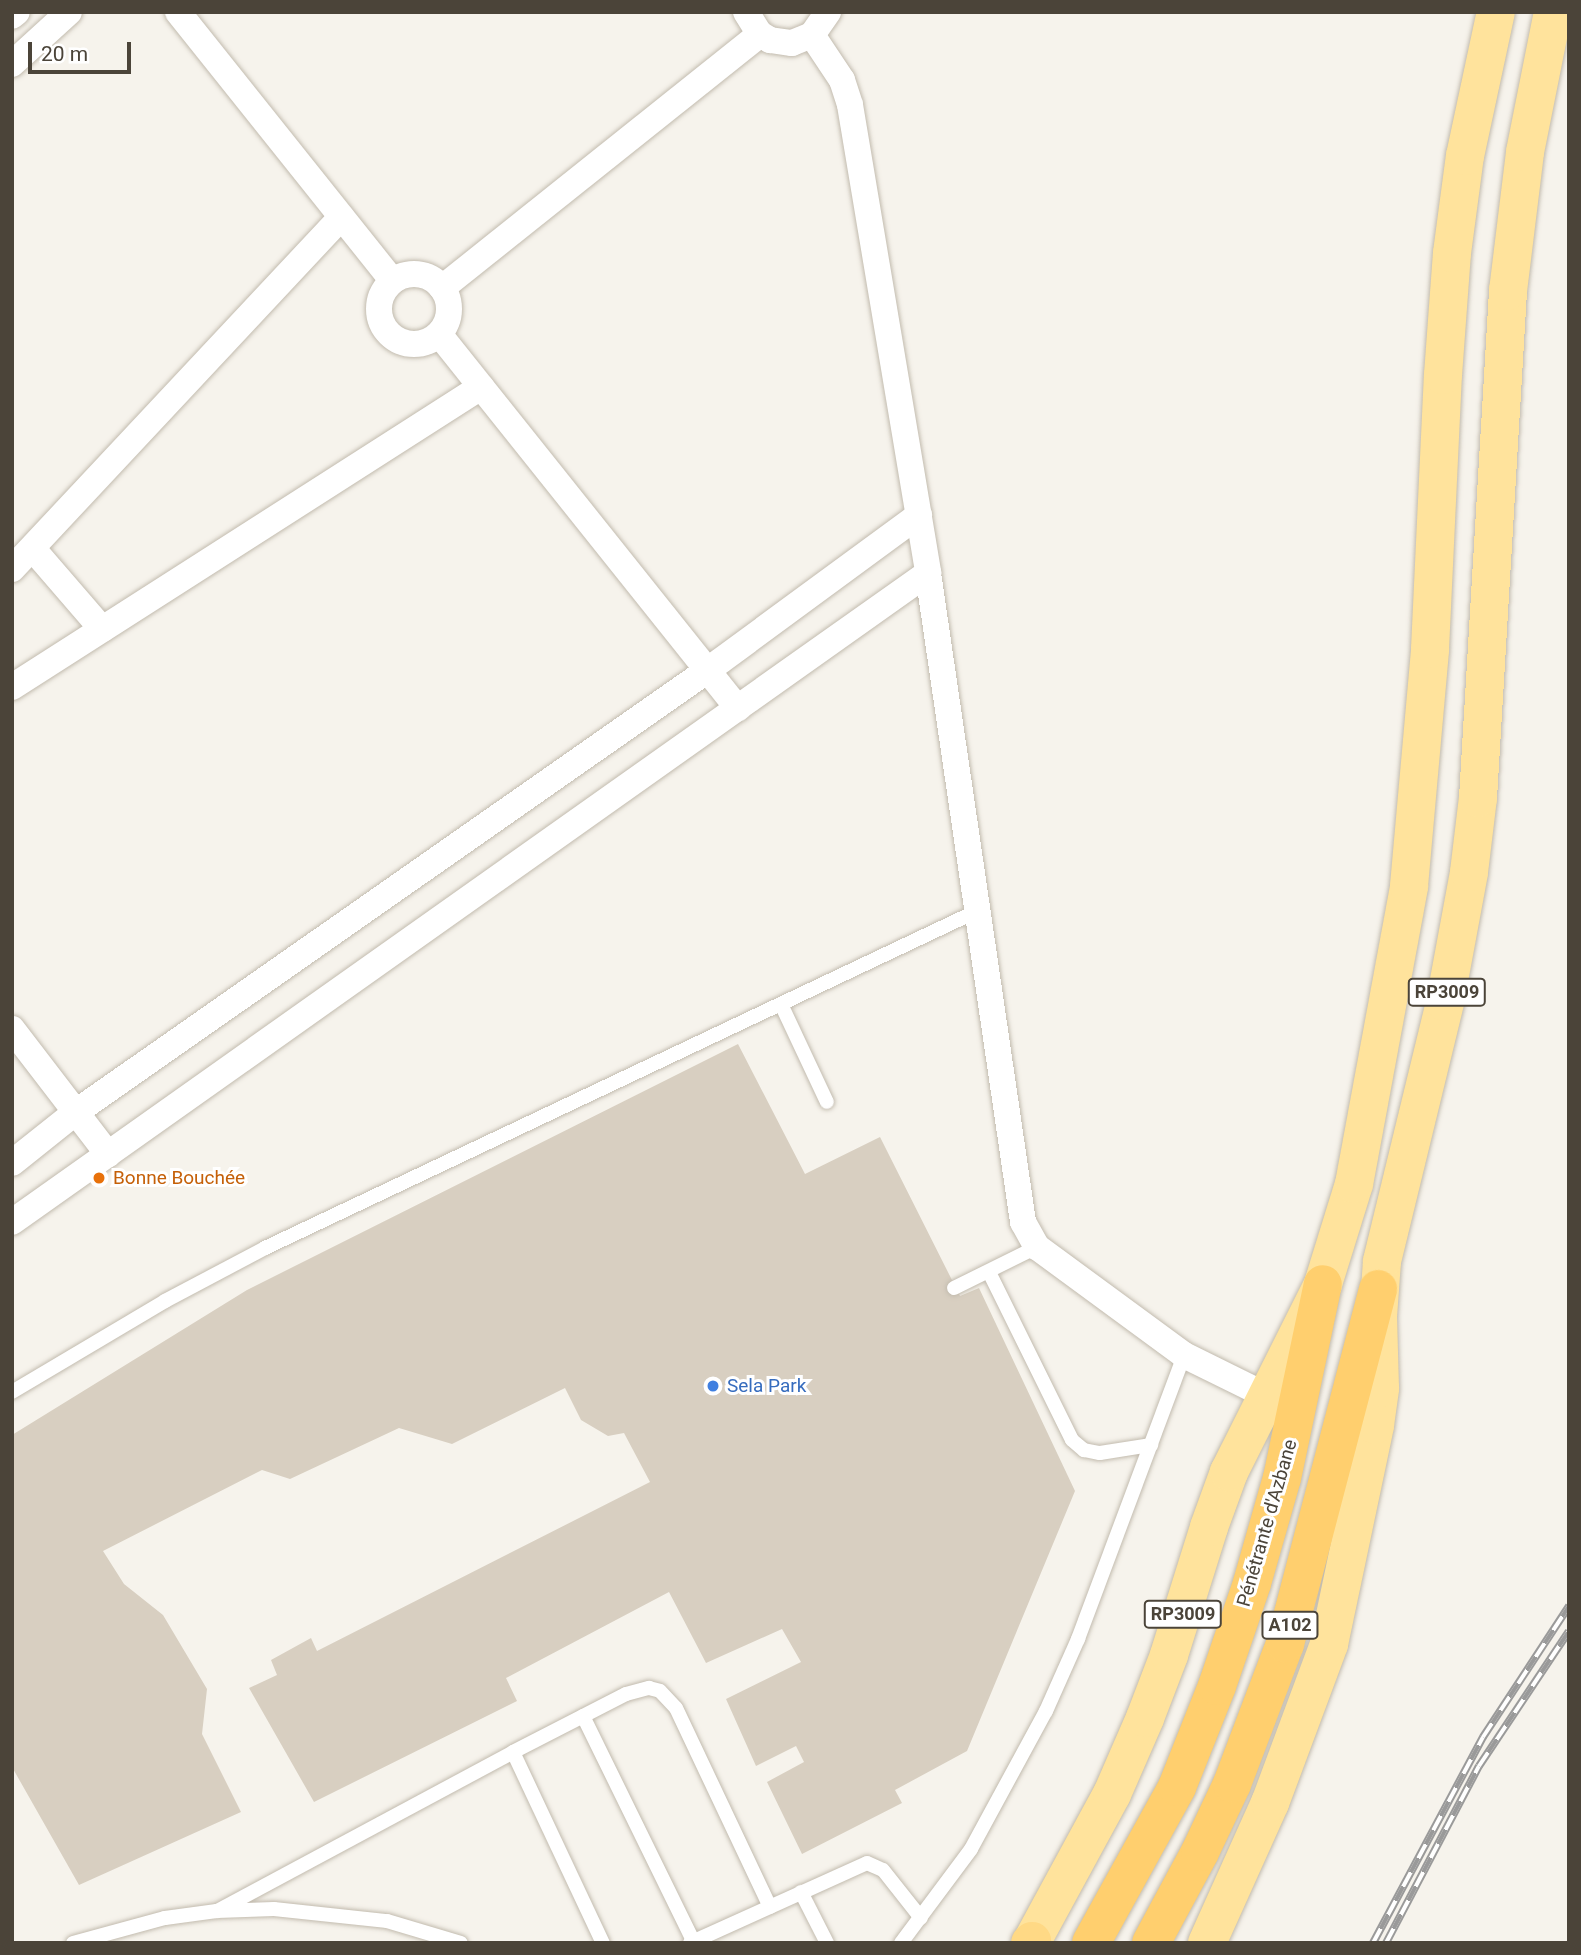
<!DOCTYPE html>
<meta charset="utf-8">
<style>
body{margin:0}
#map{position:relative;width:1581px;height:1955px;overflow:hidden;background:#f6f3ec;font-family:Roboto,sans-serif}
div>[style]{position:absolute}
[style*='--x']{left:calc(var(--x)*1px);top:calc(var(--y)*1px);width:calc(var(--w)*1px);rotate:calc(var(--a)*1deg)}
.building>*{inset:0;background:#d8cfc1}
.roads{filter:drop-shadow(0 0 2px #c2bbae) drop-shadow(0 0 2px #c2bbae)}
.service>*{height:14px;margin:-7px;padding:0 7px;transform-origin:7px;border-radius:7px;background:#fff}
.minor>*{height:26px;margin:-13px;padding:0 13px;transform-origin:13px;border-radius:13px;background:#fff}
.minor>.ring{margin:-13px;padding:0;box-sizing:content-box;background:none;border:26px solid #fff;border-radius:50%}
.primary>*{height:38px;margin:-19px;padding:0 19px;transform-origin:19px;border-radius:19px;background:#ffe39c}
.trunk>*{height:38px;margin:-19px;padding:0 19px;transform-origin:19px;border-radius:19px;background:#ffd985}
.motorway>*{height:38px;margin:-19px;padding:0 19px;transform-origin:19px;border-radius:19px;background:#ffcf6e}
.rail>*{height:8px;margin-top:-4px;transform-origin:0;background:repeating-linear-gradient(90deg,#fff 0 16px,#9a9a9a 0 32px);box-sizing:border-box;border-block:2px solid #9a9a9a}
.dots>*{width:19px;height:19px;translate:-50% -50%;box-sizing:border-box;border:4px solid #fff;border-radius:50%}
span{translate:-50% -50%;white-space:nowrap;text-align:center;line-height:1.15;-webkit-text-stroke:6px #fff;paint-order:stroke}
.shield-label span{padding:2px 5px;background:#fff;border:2px solid;border-radius:5px;-webkit-text-stroke-width:0}
.shield-label{font-size:18px;color:#4b4439;font-weight:700}
.food-label{font-size:19px;color:#c56008}
.left{translate:0 -50%;text-align:left}
.shop-label{font-size:19px;color:#366cbe}
.street-label{font-size:19px;color:#4b4439}
.frame{position:absolute;inset:0;border:14px solid #4b4439;pointer-events:none}
.scale{position:absolute;left:28px;top:42px;width:103px;height:32px;box-sizing:border-box;border:4px solid #4b4439;border-top:0;padding-left:9px;font-size:21px;line-height:24px;white-space:nowrap;color:#4b4439;-webkit-text-stroke:5px #fff;paint-order:stroke}
</style>
<div id="map">
<div class="building">
<i style="clip-path:polygon(738px 1044px,805px 1174px,880px 1137px,960px 1296px,979px 1288px,1075px 1491px,967px 1751px,895px 1790px,902px 1803px,802px 1854px,767px 1782px,804px 1762px,796px 1746px,756px 1766px,726px 1699px,801px 1662px,782px 1629px,706px 1663px,669px 1592px,506px 1678px,517px 1701px,314px 1802px,249px 1688px,277px 1675px,271px 1660px,311px 1638px,317px 1651px,650px 1482px,624px 1433px,608px 1436px,581px 1420px,565px 1388px,452px 1444px,399px 1428px,290px 1479px,262px 1470px,103px 1551px,124px 1584px,163px 1615px,207px 1689px,202px 1734px,241px 1812px,79px 1885px,12px 1767px,12px 1435px,247px 1290px)"></i>
</div>
<div class="roads">
<div class="service">
<i style="--x:781;--y:1004;--w:108;--a:64.9"></i>
<i style="--x:989;--y:1272;--w:187;--a:63.7"></i>
<i style="--x:1072;--y:1440;--w:16;--a:40"></i>
<i style="--x:1084;--y:1450;--w:16;--a:11"></i>
<i style="--x:1100;--y:1453;--w:52;--a:-8.9"></i>
<i style="--x:954;--y:1288;--w:93;--a:-26.3"></i>
<i style="--x:12;--y:1392;--w:178;--a:-30.7"></i>
<i style="--x:165;--y:1301;--w:113;--a:-27.9"></i>
<i style="--x:265;--y:1248;--w:790;--a:-25.33"></i>
<i style="--x:583;--y:1716;--w:253;--a:63.9"></i>
<i style="--x:513;--y:1752;--w:211;--a:64.8"></i>
<i style="--x:801;--y:1892;--w:57;--a:63"></i>
<i style="--x:217;--y:1911;--w:336;--a:-28.2"></i>
<i style="--x:513;--y:1752;--w:127;--a:-27.2"></i>
<i style="--x:626;--y:1694;--w:24;--a:-15"></i>
<i style="--x:649;--y:1688;--w:11;--a:15"></i>
<i style="--x:660;--y:1691;--w:23;--a:47"></i>
<i style="--x:676;--y:1708;--w:220;--a:64.7"></i>
<i style="--x:73;--y:1943;--w:95;--a:-15.2"></i>
<i style="--x:165;--y:1918;--w:52;--a:-7.7"></i>
<i style="--x:217;--y:1911;--w:57;--a:-2"></i>
<i style="--x:274;--y:1909;--w:114;--a:6.1"></i>
<i style="--x:387;--y:1921;--w:77;--a:16.6"></i>
<i style="--x:690;--y:1943;--w:194;--a:-24.3"></i>
<i style="--x:867;--y:1863;--w:17;--a:24"></i>
<i style="--x:883;--y:1870;--w:61;--a:51.6"></i>
<i style="--x:901;--y:1943;--w:117;--a:-53.3"></i>
<i style="--x:971;--y:1849;--w:157;--a:-61.5"></i>
<i style="--x:1046;--y:1711;--w:79;--a:-66"></i>
<i style="--x:1078;--y:1639;--w:303;--a:-69.5"></i>
</div>
<div class="minor">
<i style="--x:178;--y:12;--w:344;--a:51.4"></i>
<i style="--x:746;--y:12;--w:26;--a:58"></i>
<i style="--x:760;--y:34;--w:12;--a:31"></i>
<i style="--x:770;--y:40;--w:22;--a:8"></i>
<i style="--x:792;--y:43;--w:22;--a:-22"></i>
<i style="--x:812;--y:35;--w:28;--a:-55"></i>
<i style="--x:12;--y:16;--w:6;--a:-39"></i>
<i style="--x:812;--y:35;--w:54;--a:56.3"></i>
<i style="--x:842;--y:80;--w:26;--a:72"></i>
<i style="--x:850;--y:105;--w:474;--a:80.5"></i>
<i style="--x:928;--y:573;--w:656;--a:81.67"></i>
<i style="--x:1023;--y:1222;--w:29;--a:61"></i>
<i style="--x:1037;--y:1247;--w:182;--a:36.3"></i>
<i style="--x:1184;--y:1355;--w:93;--a:26.3"></i>
<i style="--x:12;--y:64;--w:77;--a:-42.4"></i>
<i class="ring" style="left:379px;top:274px;width:44px;height:44px"></i>
<i style="--x:442;--y:288;--w:407;--a:-38.6"></i>
<i style="--x:439;--y:334;--w:479;--a:51.4"></i>
<i style="--x:33;--y:549;--w:106;--a:49.2"></i>
<i style="--x:12;--y:569;--w:482;--a:-46.9"></i>
<i style="--x:12;--y:687;--w:557;--a:-32.61"></i>
<i style="--x:12;--y:1029;--w:158;--a:52.5"></i>
<i style="--x:12;--y:1163;--w:82;--a:-38.6"></i>
<i style="--x:76;--y:1112;--w:771;--a:-34.97"></i>
<i style="--x:708;--y:670;--w:262;--a:-36.3"></i>
<i style="--x:12;--y:1222;--w:1123;--a:-35.32"></i>
</div>
<div class="primary">
<i style="--x:1031;--y:1943;--w:170;--a:-61.5"></i>
<i style="--x:1112;--y:1794;--w:83;--a:-66.5"></i>
<i style="--x:1145;--y:1718;--w:67;--a:-69.1"></i>
<i style="--x:1169;--y:1655;--w:134;--a:-72.6"></i>
<i style="--x:1209;--y:1527;--w:59;--a:-70"></i>
<i style="--x:1229;--y:1472;--w:210;--a:-63.4"></i>
<i style="--x:1323;--y:1284;--w:105;--a:-72.8"></i>
<i style="--x:1354;--y:1184;--w:303;--a:-79.5"></i>
<i style="--x:1409;--y:886;--w:238;--a:-84.9"></i>
<i style="--x:1430;--y:649;--w:274;--a:-87.3"></i>
<i style="--x:1443;--y:375;--w:122;--a:-85.8"></i>
<i style="--x:1452;--y:253;--w:98;--a:-82.4"></i>
<i style="--x:1465;--y:156;--w:147;--a:-77.9"></i>
<i style="--x:1207;--y:1943;--w:154;--a:-65.8"></i>
<i style="--x:1270;--y:1803;--w:170;--a:-69.6"></i>
<i style="--x:1329;--y:1644;--w:224;--a:-78.1"></i>
<i style="--x:1375;--y:1425;--w:37;--a:-82"></i>
<i style="--x:1380;--y:1388;--w:71;--a:-91.6"></i>
<i style="--x:1378;--y:1317;--w:56;--a:-85.9"></i>
<i style="--x:1382;--y:1261;--w:267;--a:-76.3"></i>
<i style="--x:1445;--y:1002;--w:132;--a:-79.5"></i>
<i style="--x:1469;--y:872;--w:75;--a:-83.1"></i>
<i style="--x:1478;--y:798;--w:508;--a:-86.61"></i>
<i style="--x:1508;--y:291;--w:140;--a:-83"></i>
<i style="--x:1525;--y:152;--w:143;--a:-78.7"></i>
</div>
<div class="trunk">
<i style="--x:1030;--y:1943;--w:3;--a:-45"></i>
</div>
<div class="motorway">
<i style="--x:1091;--y:1943;--w:178;--a:-61.1"></i>
<i style="--x:1177;--y:1787;--w:109;--a:-68.4"></i>
<i style="--x:1217;--y:1686;--w:109;--a:-71.2"></i>
<i style="--x:1252;--y:1583;--w:109;--a:-74.1"></i>
<i style="--x:1282;--y:1478;--w:198;--a:-78.1"></i>
<i style="--x:1151;--y:1943;--w:103;--a:-61.7"></i>
<i style="--x:1200;--y:1852;--w:75;--a:-64.8"></i>
<i style="--x:1232;--y:1784;--w:150;--a:-69.3"></i>
<i style="--x:1285;--y:1644;--w:367;--a:-75.3"></i>
</div>
</div>
<div class="rail">
<i style="--x:1373;--y:1943;--w:234;--a:-61.9"></i>
<i style="--x:1483;--y:1737;--w:157;--a:-56.7"></i>
<i style="--x:1386;--y:1943;--w:200;--a:-62.3"></i>
<i style="--x:1479;--y:1766;--w:162;--a:-56.3"></i>
</div>
<div class="dots">
<i style="left:99px;top:1178px;background:#e8710a"></i>
<i style="left:713px;top:1386px;background:#3f7fe0"></i>
</div>
<div class="shield-label">
<span style="left:1447px;top:992px">RP3009</span>
<span style="left:1183px;top:1614px">RP3009</span>
<span style="left:1290px;top:1625px">A102</span>
</div>
<div class="food-label">
<span class="left" style="left:113px;top:1178px">Bonne Bouchée</span>
</div>
<div class="shop-label">
<span class="left" style="left:727px;top:1386px">Sela Park</span>
</div>
<div class="street-label">
<span style="left:1267px;top:1523px;rotate:-74deg">Pénétrante d'Azbane</span>
</div>
<div class="frame"></div>
<div class="scale">20 m</div>
</div>
